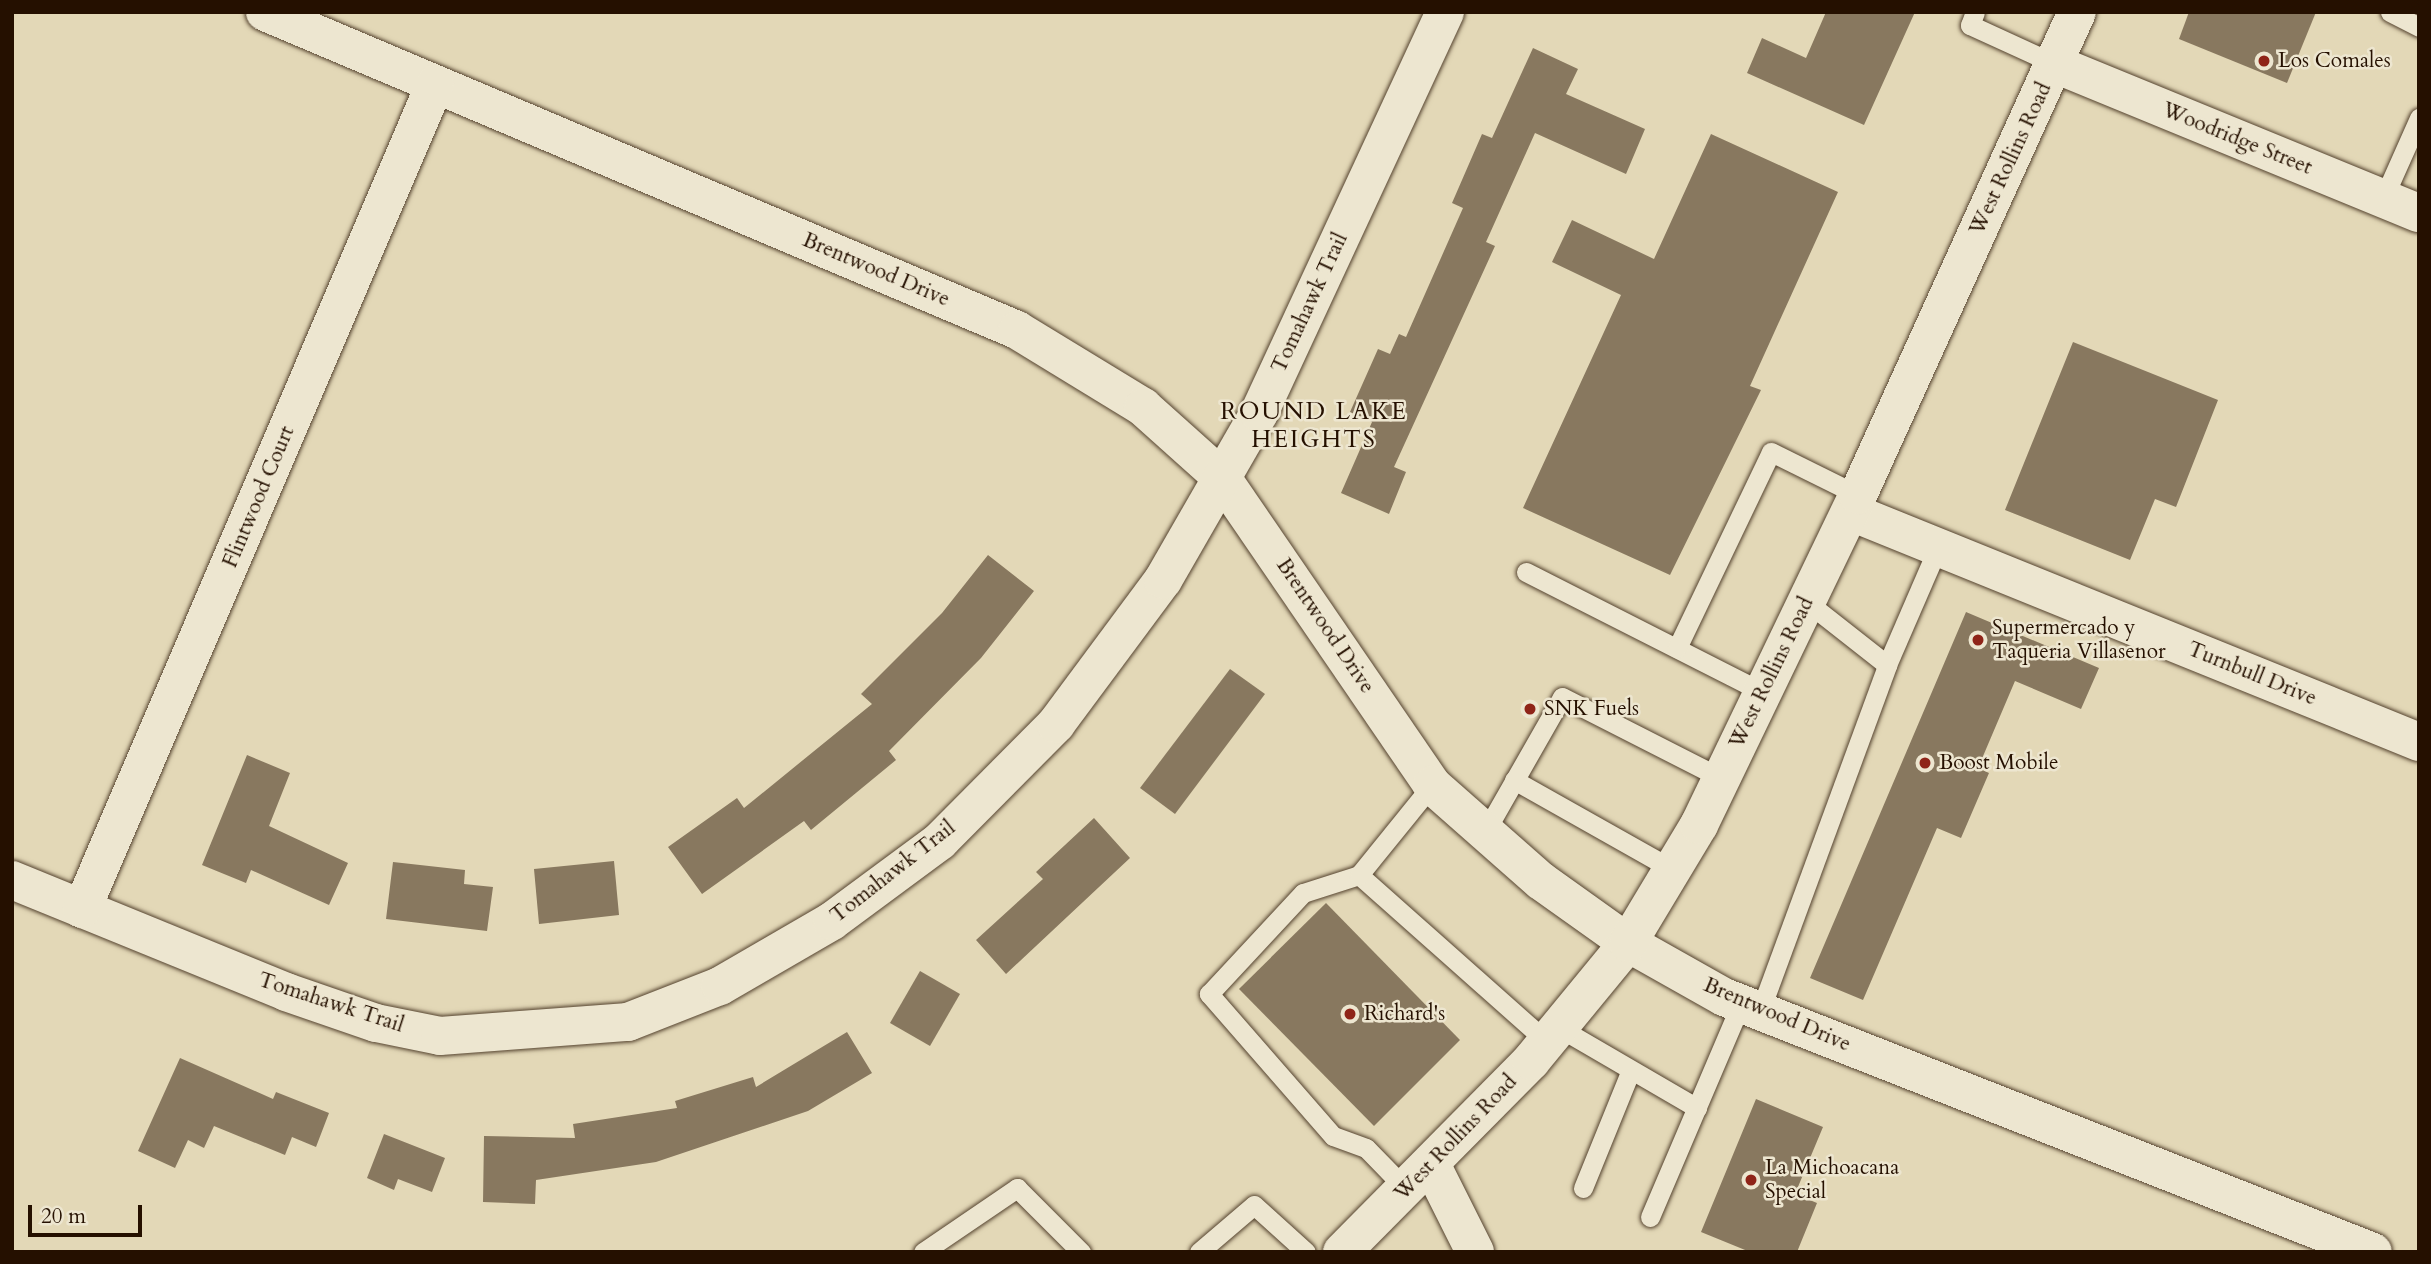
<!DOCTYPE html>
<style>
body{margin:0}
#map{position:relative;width:2431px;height:1264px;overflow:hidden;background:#e3d8b7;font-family:Cardo,serif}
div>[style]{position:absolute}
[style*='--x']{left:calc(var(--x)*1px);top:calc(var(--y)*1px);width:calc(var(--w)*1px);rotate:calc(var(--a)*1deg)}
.building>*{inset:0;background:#88785f}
.roads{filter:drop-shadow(0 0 2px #54422e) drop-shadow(0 0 2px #54422e)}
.lane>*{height:19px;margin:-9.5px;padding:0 9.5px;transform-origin:9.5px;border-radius:9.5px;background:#ede6d0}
.street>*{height:38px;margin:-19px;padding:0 19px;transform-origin:19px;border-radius:19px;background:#ede6d0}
.secondary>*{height:38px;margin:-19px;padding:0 19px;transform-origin:19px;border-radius:19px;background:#ede6d0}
.dots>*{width:19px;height:19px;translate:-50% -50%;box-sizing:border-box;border:4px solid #ede6d0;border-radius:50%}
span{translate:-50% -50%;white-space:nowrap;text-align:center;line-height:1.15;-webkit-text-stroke:5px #ede6d0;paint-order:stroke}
.poi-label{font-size:21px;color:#251000}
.left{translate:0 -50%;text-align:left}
.street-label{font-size:21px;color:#251000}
.quarter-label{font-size:24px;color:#251000;letter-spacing:2px}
.frame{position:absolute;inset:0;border:14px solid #251000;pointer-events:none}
.scale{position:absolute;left:28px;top:1205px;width:114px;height:32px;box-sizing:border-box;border:4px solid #251000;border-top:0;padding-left:9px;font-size:21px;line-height:24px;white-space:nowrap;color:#251000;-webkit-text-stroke:5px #ede6d0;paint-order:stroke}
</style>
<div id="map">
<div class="building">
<i style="clip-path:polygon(1826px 12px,1915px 12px,1864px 125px,1747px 73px,1762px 38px,1806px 58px)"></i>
<i style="clip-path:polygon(2189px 12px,2316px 12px,2287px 83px,2179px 39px)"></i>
<i style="clip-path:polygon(1533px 48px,1578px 69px,1566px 94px,1645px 129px,1626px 174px,1535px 133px,1486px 242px,1495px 246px,1394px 467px,1406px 472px,1389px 514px,1341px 493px,1372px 422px,1350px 412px,1378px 349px,1390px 354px,1399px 334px,1406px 337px,1463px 208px,1452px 203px,1482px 134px,1492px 138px)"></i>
<i style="clip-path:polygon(1711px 134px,1838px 192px,1750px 386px,1761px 390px,1670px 575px,1523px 508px,1621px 295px,1552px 262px,1572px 220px,1654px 259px)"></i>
<i style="clip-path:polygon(2073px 342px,2218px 400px,2176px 507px,2155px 499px,2130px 560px,2005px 510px)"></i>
<i style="clip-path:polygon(988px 555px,1034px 591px,981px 658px,889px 751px,896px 760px,811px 830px,804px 821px,702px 894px,668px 847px,737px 798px,744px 808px,872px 704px,861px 694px,942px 613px)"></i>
<i style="clip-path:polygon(1966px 612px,2099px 668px,2081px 709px,2015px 681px,1978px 768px,1989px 773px,1961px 838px,1937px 828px,1863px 1000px,1810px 978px)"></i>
<i style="clip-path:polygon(1230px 669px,1265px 694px,1175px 814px,1140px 788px)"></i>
<i style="clip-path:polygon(247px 755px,290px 773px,269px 826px,348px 863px,329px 905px,251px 870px,246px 883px,202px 865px)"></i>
<i style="clip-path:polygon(1094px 818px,1130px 858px,1006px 974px,976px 940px,1043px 879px,1036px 872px)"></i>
<i style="clip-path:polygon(614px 861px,619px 915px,539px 924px,534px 869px)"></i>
<i style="clip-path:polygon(393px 862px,465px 870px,464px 884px,493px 887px,487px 931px,386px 919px)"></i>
<i style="clip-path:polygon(1326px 903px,1460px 1040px,1374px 1126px,1239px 989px)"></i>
<i style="clip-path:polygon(920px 971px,960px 994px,930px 1046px,890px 1023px)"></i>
<i style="clip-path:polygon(847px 1032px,872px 1073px,808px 1111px,656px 1162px,536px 1180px,535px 1204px,483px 1202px,484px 1136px,575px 1138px,573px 1124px,677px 1108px,675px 1101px,753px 1077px,756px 1087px)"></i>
<i style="clip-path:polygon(180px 1058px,273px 1099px,276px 1092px,329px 1113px,316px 1147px,292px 1137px,285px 1155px,214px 1126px,204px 1148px,188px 1140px,175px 1168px,138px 1151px)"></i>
<i style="clip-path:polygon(1756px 1099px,1823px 1127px,1795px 1194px,1817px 1203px,1797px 1252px,1750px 1252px,1701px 1232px)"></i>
<i style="clip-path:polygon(384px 1134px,445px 1158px,432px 1192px,398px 1179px,394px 1190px,367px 1178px)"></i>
</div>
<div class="roads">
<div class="lane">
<i style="--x:1975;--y:12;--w:14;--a:111"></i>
<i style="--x:1970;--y:25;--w:94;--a:24.6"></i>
<i style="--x:2390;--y:12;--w:33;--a:27"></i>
<i style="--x:2383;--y:199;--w:89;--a:-66"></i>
<i style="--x:1526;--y:572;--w:266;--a:26.9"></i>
<i style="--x:1807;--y:602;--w:102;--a:38.2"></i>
<i style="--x:1677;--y:648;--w:217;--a:-64.4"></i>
<i style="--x:1771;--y:452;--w:97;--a:26.3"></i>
<i style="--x:1514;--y:780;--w:181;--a:29.4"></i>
<i style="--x:1485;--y:832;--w:155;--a:-60.3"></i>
<i style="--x:1562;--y:697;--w:178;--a:27"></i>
<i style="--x:1359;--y:875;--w:251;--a:41.6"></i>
<i style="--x:1760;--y:1011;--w:369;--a:-69.8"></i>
<i style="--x:1887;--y:665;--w:129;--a:-66.6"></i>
<i style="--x:1558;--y:1027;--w:161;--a:30.2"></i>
<i style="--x:1583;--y:1188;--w:127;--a:-67.9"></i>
<i style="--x:1406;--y:1189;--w:57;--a:-134.3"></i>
<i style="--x:1366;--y:1148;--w:35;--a:-160"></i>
<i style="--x:1333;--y:1136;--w:189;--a:-131.1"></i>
<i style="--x:1209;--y:994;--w:138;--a:-47.1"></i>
<i style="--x:1303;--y:893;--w:59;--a:-17.8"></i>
<i style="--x:1359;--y:875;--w:116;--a:-51"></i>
<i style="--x:1650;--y:1217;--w:232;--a:-66.9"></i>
<i style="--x:923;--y:1252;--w:114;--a:-34.2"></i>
<i style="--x:1017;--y:1188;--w:91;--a:45"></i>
<i style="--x:1199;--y:1252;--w:72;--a:-40.5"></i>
<i style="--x:1254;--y:1205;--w:70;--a:42.1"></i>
</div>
<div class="street">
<i style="--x:265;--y:12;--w:816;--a:22.92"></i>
<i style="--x:1017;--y:330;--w:148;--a:31.4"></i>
<i style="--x:1143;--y:407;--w:106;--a:41.9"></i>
<i style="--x:1222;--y:478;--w:372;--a:55.6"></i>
<i style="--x:1432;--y:785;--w:145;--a:41.4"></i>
<i style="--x:1541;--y:881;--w:107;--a:35.5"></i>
<i style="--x:1628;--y:943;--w:110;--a:29.4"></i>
<i style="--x:1724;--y:997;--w:697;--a:21.45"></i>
<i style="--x:2055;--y:64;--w:393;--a:22.3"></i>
<i style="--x:1851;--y:512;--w:613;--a:22.04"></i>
<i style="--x:12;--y:880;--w:296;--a:22.2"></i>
<i style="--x:286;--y:992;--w:95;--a:19"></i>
<i style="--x:376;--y:1023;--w:65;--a:11.5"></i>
<i style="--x:440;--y:1036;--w:189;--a:-4.3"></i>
<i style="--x:628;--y:1022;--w:99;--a:-21.4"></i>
<i style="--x:720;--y:986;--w:129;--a:-30.1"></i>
<i style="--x:832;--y:921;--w:134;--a:-36.5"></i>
<i style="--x:940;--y:841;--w:165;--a:-45.2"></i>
<i style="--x:1056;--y:724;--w:179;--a:-53.4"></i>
<i style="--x:1163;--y:580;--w:193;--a:-60.1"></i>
<i style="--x:1259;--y:413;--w:442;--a:-65.1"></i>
<i style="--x:82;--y:909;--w:897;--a:-66.83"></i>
<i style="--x:1432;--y:1166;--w:96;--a:63.4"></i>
</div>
<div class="secondary">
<i style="--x:1342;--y:1252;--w:269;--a:-45.3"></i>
<i style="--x:1531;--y:1061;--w:153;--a:-50.6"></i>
<i style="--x:1628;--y:943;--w:138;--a:-59"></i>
<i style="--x:1699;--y:825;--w:366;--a:-64.3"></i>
<i style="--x:1858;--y:495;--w:530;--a:-65.61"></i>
</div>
</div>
<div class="dots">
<i style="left:2264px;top:61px;background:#8f2418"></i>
<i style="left:1978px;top:640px;background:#8f2418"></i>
<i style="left:1530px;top:709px;background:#8f2418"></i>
<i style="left:1925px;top:763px;background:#8f2418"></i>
<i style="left:1350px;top:1014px;background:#8f2418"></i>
<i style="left:1751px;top:1180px;background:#8f2418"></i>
</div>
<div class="poi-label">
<span class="left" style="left:2278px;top:61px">Los Comales</span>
<span class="left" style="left:1992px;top:640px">Supermercado y<br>Taqueria Villasenor</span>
<span class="left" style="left:1544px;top:709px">SNK Fuels</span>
<span class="left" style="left:1939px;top:763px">Boost Mobile</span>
<span class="left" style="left:1364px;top:1014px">Richard's</span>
<span class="left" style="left:1765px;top:1180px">La Michoacana<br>Special</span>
</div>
<div class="street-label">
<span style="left:2237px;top:139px;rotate:22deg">Woodridge Street</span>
<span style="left:2011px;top:159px;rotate:-65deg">West Rollins Road</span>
<span style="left:876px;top:270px;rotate:23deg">Brentwood Drive</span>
<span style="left:1310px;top:303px;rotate:-65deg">Tomahawk Trail</span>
<span style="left:259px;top:497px;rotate:-67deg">Flintwood Court</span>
<span style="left:1325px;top:626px;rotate:56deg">Brentwood Drive</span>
<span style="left:1772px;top:673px;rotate:-64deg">West Rollins Road</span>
<span style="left:2252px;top:674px;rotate:22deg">Turnbull Drive</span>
<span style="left:893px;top:872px;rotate:-38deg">Tomahawk Trail</span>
<span style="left:331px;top:1003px;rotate:18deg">Tomahawk Trail</span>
<span style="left:1777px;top:1015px;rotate:23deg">Brentwood Drive</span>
<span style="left:1456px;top:1138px;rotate:-46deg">West Rollins Road</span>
</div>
<div class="quarter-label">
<span style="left:1314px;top:426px">ROUND LAKE<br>HEIGHTS</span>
</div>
<div class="frame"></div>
<div class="scale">20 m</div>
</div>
